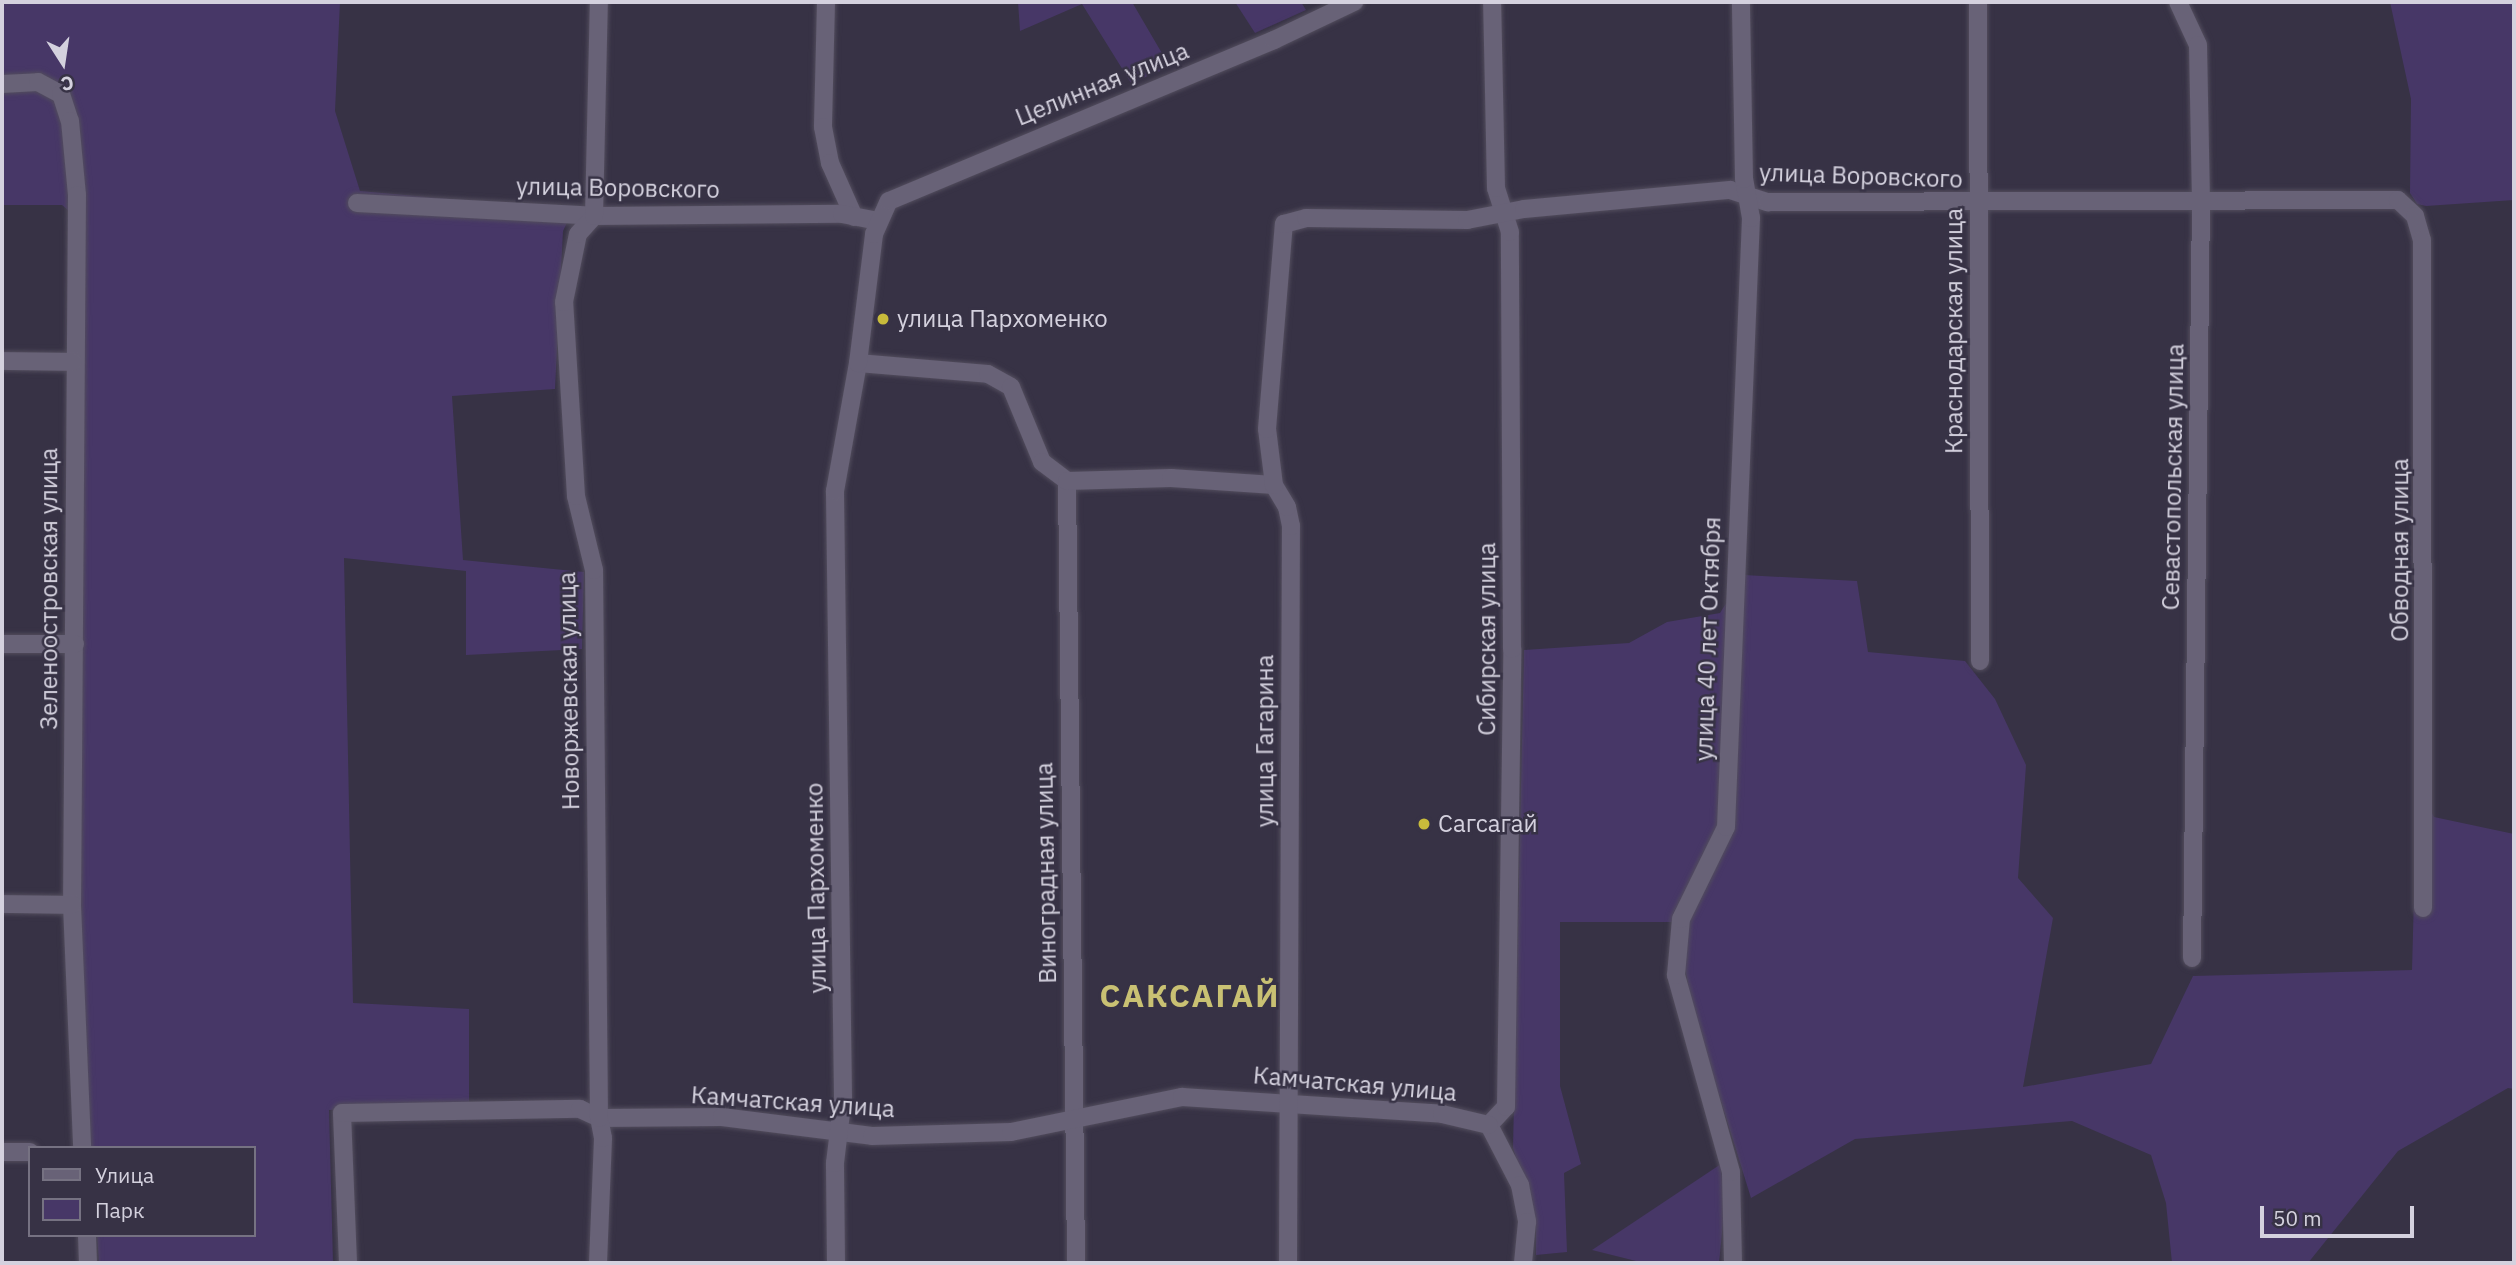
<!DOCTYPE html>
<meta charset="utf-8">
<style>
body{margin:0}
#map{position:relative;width:2516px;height:1265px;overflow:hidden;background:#373245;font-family:"IBM Plex Sans",sans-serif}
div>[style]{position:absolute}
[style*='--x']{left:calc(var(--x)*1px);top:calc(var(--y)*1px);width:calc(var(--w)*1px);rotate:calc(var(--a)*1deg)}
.green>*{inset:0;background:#473767}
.roads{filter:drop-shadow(0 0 2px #524d5d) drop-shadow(0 0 2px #524d5d)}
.street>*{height:18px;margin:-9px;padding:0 9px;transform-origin:9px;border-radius:9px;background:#686277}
.secondary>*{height:18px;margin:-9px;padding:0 9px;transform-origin:9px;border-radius:9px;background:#686277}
.dots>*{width:19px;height:19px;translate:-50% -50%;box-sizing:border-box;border:4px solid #373245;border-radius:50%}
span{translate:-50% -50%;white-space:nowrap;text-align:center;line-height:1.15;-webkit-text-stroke:5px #373245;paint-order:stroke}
.street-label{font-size:24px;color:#d4d1de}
.poi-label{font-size:24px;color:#d4d1de}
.left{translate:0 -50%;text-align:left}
.district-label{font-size:32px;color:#c9c173;font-weight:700;letter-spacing:2px}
.frame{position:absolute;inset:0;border:4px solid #d4d1de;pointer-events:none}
.legend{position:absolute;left:28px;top:1146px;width:228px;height:91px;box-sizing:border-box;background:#373245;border:2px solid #767282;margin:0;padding:9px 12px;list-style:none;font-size:21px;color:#d4d1de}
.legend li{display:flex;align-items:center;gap:14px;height:35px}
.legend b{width:35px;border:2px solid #767282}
.north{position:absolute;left:28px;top:28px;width:70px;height:70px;-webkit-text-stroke:5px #373245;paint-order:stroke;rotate:168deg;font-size:19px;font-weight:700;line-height:28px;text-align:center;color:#d4d1de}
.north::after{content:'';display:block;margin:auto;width:24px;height:32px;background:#d4d1de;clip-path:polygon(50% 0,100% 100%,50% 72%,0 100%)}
.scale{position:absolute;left:2260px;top:1206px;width:154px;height:32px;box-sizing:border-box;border:4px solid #d4d1de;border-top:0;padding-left:9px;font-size:21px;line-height:24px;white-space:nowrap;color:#d4d1de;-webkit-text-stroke:5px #373245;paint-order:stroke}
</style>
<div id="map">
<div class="green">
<i style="clip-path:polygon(2px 2px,340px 2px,335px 111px,360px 191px,573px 210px,563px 231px,555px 389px,452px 396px,463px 560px,584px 572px,582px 649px,466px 655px,466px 571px,344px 558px,353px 1003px,469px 1009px,469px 1105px,329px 1110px,333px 1263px,99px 1263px,97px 1235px,254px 1235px,254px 1148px,91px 1148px,79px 903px,85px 225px,62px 205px,2px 205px)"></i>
<i style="clip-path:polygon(1018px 2px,1132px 2px,1170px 67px,1131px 83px,1082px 4px,1020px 31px)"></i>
<i style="clip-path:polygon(1235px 2px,1301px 2px,1306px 10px,1255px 33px)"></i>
<i style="clip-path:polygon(2390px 2px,2514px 2px,2514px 200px,2426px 206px,2417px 204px,2410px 193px,2411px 99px)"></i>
<i style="clip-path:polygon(1744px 575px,1857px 581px,1868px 652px,1965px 661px,1995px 699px,2026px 765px,2018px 878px,2053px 918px,2023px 1087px,2151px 1064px,2193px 976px,2412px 970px,2417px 785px,2434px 817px,2514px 834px,2514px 1089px,2508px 1088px,2398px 1151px,2308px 1263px,2172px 1263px,2166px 1203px,2151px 1155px,2072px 1121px,1855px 1139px,1751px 1198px,1694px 1015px,1676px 922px,1560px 922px,1560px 1086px,1581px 1164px,1564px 1173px,1567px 1252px,1536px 1255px,1536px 1222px,1513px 1148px,1524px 650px,1629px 643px,1667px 622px,1720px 613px)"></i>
<i style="clip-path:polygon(1721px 1164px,1724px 1213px,1719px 1263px,1644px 1263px,1592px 1250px)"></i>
</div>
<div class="roads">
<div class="street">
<i style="--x:826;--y:2;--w:125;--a:91.4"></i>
<i style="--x:823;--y:127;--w:37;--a:79"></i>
<i style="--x:830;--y:163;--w:59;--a:66"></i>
<i style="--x:1978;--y:2;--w:659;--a:89.83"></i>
<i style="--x:2178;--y:2;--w:47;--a:65.1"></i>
<i style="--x:2198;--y:45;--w:156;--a:88.9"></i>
<i style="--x:2201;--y:201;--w:757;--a:90.68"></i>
<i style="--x:2;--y:84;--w:36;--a:-3"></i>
<i style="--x:38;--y:82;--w:26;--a:28"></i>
<i style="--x:61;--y:94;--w:28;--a:72"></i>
<i style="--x:70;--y:121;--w:74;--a:84.6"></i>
<i style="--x:77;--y:195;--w:710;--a:90.4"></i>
<i style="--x:72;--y:905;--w:243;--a:87.6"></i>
<i style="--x:357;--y:203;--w:237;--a:3.1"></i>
<i style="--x:594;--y:216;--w:248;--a:-0.5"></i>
<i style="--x:842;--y:214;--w:36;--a:11"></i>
<i style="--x:2;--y:361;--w:71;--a:0.8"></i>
<i style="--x:1067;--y:481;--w:782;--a:89.34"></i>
<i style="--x:2;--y:644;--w:73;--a:0"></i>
<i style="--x:2;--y:904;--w:70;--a:0.8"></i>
<i style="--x:1489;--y:1125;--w:25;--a:-47"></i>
<i style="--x:1506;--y:1107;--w:458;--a:-89.2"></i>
<i style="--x:1512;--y:649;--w:417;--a:-90.3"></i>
<i style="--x:1510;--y:232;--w:46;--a:-107.7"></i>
<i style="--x:1496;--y:188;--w:186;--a:-91.2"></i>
<i style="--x:1489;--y:1125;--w:68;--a:62.7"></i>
<i style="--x:1520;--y:1185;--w:38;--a:79"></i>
<i style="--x:1527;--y:1222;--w:41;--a:95.6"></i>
<i style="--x:2;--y:1152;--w:28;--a:0"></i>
<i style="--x:87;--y:1235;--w:28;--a:88"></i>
<i style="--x:348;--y:1263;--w:150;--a:-92.3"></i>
<i style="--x:342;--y:1113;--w:238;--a:-1"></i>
<i style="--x:580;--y:1109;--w:21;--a:25"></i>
<i style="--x:599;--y:1118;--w:123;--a:-0.5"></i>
<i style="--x:722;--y:1117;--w:151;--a:7.2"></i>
<i style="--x:872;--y:1136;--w:139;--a:-1.6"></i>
<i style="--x:1011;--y:1132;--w:175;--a:-11.6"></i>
<i style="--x:1182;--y:1097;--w:261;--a:3.7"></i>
<i style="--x:1442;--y:1114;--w:48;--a:13.2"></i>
<i style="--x:598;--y:1263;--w:125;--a:-87.7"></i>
<i style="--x:603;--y:1138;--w:20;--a:-101"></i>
<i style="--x:599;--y:1118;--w:548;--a:-90.52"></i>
<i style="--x:594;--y:570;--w:76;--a:-103.7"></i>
<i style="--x:576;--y:496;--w:194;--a:-93.5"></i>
<i style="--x:564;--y:302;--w:69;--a:-78.4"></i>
<i style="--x:578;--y:234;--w:24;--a:-48"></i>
<i style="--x:594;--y:216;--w:214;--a:-88.7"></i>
<i style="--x:836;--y:1263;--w:100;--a:-90.6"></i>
<i style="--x:835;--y:1163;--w:66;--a:-83.1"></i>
<i style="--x:843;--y:1097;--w:606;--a:-90.76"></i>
<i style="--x:835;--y:491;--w:130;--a:-79.8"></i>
<i style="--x:858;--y:363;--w:130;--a:4.8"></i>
<i style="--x:988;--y:374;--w:26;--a:29"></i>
<i style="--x:1011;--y:387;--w:81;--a:67.5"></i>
<i style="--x:1042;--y:462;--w:31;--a:37"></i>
<i style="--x:1067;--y:481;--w:104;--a:-1.7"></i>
<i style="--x:1171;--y:478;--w:103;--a:3.9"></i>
<i style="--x:1288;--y:1263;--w:737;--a:-89.77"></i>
<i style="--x:1291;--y:526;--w:19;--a:-102"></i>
<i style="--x:1287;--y:507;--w:26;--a:-121"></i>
<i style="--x:1274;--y:485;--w:56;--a:-97.1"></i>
<i style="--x:1267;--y:429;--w:206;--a:-85.3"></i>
<i style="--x:1284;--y:224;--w:23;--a:-15"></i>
<i style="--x:1306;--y:218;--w:161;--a:0.7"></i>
<i style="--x:1467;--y:220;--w:58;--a:-10.9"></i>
<i style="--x:1524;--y:209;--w:207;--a:-5.3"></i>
<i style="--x:1730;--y:190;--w:40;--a:18"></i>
<i style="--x:1768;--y:202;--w:630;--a:-0.18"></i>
<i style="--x:2398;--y:200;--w:23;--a:43"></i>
<i style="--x:2415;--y:216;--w:25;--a:74"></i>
<i style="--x:2422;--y:240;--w:668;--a:89.91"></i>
<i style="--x:1733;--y:1263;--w:91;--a:-91.3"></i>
<i style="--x:1731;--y:1172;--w:205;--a:-105.6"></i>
<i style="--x:1676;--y:975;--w:56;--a:-84.9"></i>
<i style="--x:1681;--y:919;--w:102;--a:-63.9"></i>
<i style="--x:1726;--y:827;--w:610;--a:-87.65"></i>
<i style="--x:1751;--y:218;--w:40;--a:-100"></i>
<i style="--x:1744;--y:179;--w:177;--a:-91"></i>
</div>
<div class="secondary">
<i style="--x:858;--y:363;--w:130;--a:-82.9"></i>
<i style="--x:874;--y:234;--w:36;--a:-66"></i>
<i style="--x:889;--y:201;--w:417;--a:-22.7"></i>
<i style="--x:1274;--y:40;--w:89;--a:-25.4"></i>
</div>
</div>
<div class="dots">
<i style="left:883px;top:319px;background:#c8bb3b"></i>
<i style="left:1424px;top:824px;background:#c8bb3b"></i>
</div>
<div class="street-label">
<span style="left:1102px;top:84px;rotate:-22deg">Целинная улица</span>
<span style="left:1861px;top:176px;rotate:2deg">улица Воровского</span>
<span style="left:618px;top:188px;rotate:1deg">улица Воровского</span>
<span style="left:1954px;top:331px;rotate:-90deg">Краснодарская улица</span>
<span style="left:2173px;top:477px;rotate:-89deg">Севастопольская улица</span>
<span style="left:2400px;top:550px;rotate:-90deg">Обводная улица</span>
<span style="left:49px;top:589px;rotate:-90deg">Зеленоостровская улица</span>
<span style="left:1487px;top:639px;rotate:-90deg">Сибирская улица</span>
<span style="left:1708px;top:639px;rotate:-88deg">улица 40 лет Октября</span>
<span style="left:569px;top:691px;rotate:-91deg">Новоржевская улица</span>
<span style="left:1265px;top:741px;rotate:-90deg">улица Гагарина</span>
<span style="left:1046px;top:873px;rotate:-91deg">Виноградная улица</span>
<span style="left:816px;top:888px;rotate:-91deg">улица Пархоменко</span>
<span style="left:1355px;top:1084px;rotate:5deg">Камчатская улица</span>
<span style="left:793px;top:1102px;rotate:4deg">Камчатская улица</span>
</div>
<div class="poi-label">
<span class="left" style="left:897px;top:319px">улица Пархоменко</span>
<span class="left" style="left:1438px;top:824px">Сагсагай</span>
</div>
<div class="district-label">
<span style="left:1190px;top:995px">САКСАГАЙ</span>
</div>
<div class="frame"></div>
<ul class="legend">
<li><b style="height:9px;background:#686277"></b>Улица</li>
<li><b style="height:19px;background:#473767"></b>Парк</li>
</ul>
<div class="north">С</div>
<div class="scale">50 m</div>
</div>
